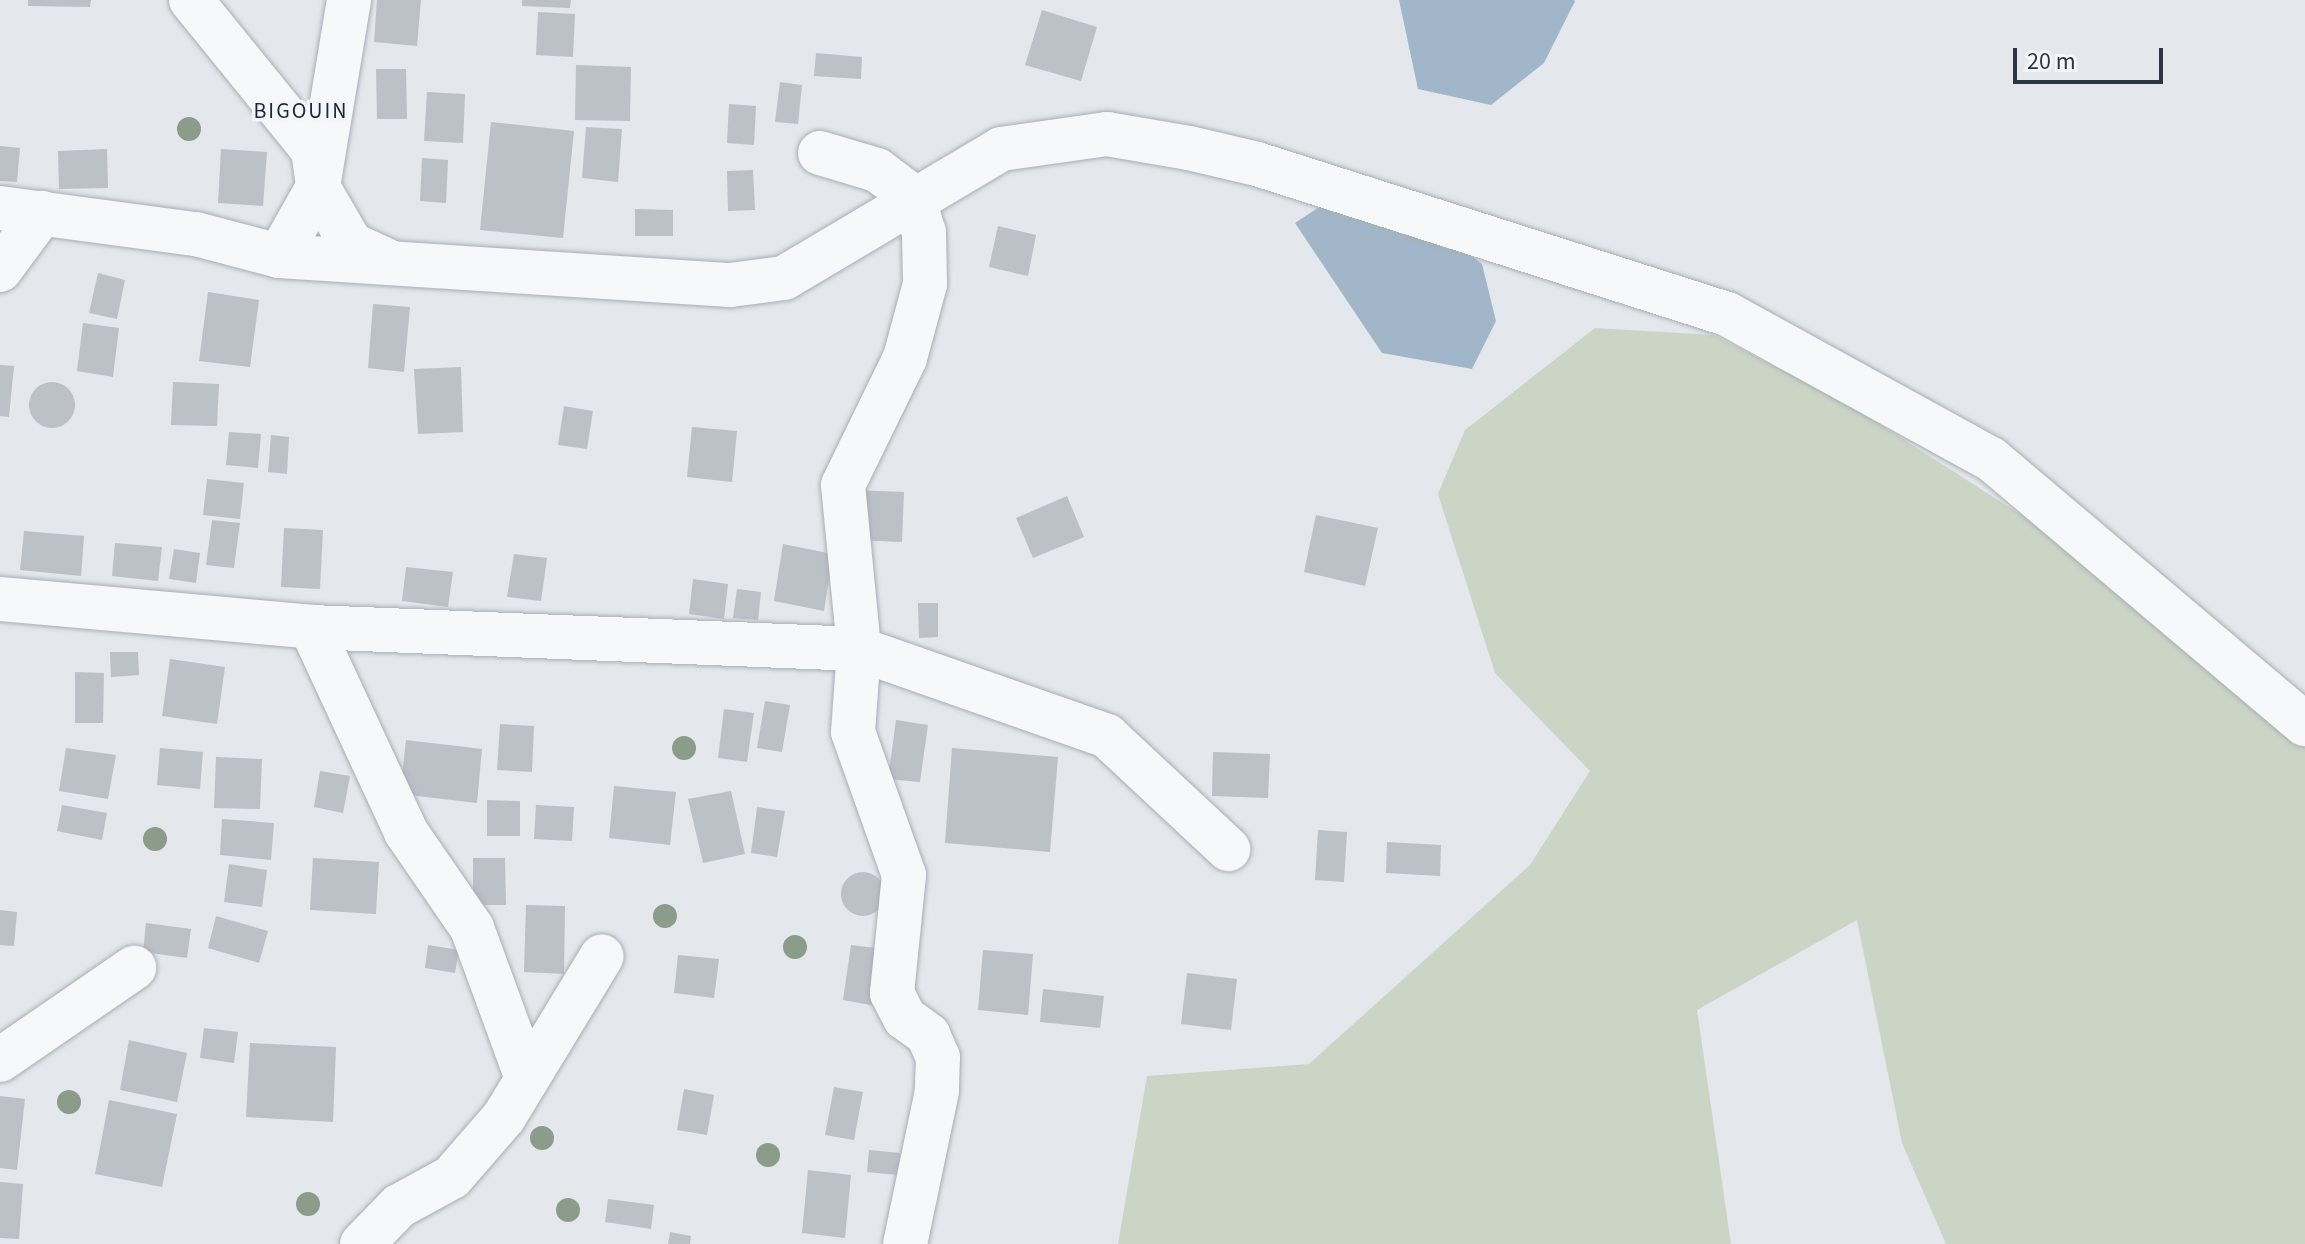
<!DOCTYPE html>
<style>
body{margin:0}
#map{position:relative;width:2305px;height:1244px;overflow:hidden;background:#e4e7eb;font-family:"Source Sans 3",sans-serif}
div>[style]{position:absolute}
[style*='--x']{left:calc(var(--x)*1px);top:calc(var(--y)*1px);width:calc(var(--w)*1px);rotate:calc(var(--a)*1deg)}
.green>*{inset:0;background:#cbd5c6}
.water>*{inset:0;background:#a1b7c9}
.building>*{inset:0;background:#bcc1c8}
.round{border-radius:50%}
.roads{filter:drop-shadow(0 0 2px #a9aeb5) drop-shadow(0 0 2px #a9aeb5)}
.minor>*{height:44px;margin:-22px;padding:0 22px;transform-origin:22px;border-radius:22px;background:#f7f8fa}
.trees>*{width:24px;height:24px;margin:-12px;border-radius:50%;background:#8b9c8a}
span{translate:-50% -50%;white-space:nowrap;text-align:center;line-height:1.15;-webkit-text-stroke:7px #f4f6f9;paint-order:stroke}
.neighbourhood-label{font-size:22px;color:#1e2734;letter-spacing:2px}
.scale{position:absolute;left:2013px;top:48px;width:150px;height:36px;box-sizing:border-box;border:4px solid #2c3643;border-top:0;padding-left:10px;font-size:24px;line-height:28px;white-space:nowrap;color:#2c3643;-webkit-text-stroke:6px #f4f6f9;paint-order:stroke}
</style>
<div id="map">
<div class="green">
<i style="clip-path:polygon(1595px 328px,1713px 335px,1850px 405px,2093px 561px,2305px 746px,2305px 1244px,1946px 1244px,1902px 1143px,1857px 920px,1697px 1010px,1731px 1244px,1118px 1244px,1147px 1076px,1309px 1064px,1530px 865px,1590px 771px,1495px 673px,1438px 494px,1465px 430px)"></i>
</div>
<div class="water">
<i style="clip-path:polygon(1399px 0,1574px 0,1575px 1px,1544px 63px,1491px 105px,1418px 89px)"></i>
<i style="clip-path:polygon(1333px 198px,1448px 237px,1482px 264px,1496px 321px,1472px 369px,1382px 353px,1295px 223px)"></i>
</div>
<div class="building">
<i style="clip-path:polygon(28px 0,91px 0,90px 7px,28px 6px)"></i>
<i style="clip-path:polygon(377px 0,421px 0,417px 46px,374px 42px)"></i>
<i style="clip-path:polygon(522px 0,571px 0,570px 8px,522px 6px)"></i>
<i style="clip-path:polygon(1042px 10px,1097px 27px,1081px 81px,1025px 65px)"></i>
<i style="clip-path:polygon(538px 12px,575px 14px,573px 57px,536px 55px)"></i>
<i style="clip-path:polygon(816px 53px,862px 57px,861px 79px,814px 76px)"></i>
<i style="clip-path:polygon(576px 65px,631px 67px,630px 121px,575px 120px)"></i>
<i style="clip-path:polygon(376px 69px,406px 69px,407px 119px,377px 119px)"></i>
<i style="clip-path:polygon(780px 82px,802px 85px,798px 124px,775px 122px)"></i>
<i style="clip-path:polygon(427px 92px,465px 94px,463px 143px,424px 141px)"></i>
<i style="clip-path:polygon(729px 104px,756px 106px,754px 145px,727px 143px)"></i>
<i style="clip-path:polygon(491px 122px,574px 131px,563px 238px,480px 230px)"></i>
<i style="clip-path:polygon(586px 127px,622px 129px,618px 182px,582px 178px)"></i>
<i style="clip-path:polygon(0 146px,20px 148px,17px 182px,0 181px)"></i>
<i style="clip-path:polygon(107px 149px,108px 188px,59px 189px,58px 151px)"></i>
<i style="clip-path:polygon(221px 149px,267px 152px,263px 206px,218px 203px)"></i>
<i style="clip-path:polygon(422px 158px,448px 160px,446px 203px,420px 201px)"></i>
<i style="clip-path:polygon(753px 170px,755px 210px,728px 211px,727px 171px)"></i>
<i style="clip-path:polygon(635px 209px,673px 210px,673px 236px,635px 236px)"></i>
<i style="clip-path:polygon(998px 226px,1036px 235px,1028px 276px,989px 267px)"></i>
<i style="clip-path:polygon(98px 273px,125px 280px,117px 319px,89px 313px)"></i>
<i style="clip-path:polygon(208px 292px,259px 300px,250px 367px,199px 361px)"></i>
<i style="clip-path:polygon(373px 304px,410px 307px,404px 372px,368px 368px)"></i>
<i style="clip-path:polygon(83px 323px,119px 328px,113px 377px,77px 371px)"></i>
<i style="clip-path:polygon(0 365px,14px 366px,9px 417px,0 416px)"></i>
<i style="clip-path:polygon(461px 367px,463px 432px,418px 434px,414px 369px)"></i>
<i style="clip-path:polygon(173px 382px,219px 384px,217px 426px,171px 425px)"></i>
<i class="round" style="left:29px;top:382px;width:46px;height:46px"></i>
<i style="clip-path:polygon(564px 406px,593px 411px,587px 449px,558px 445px)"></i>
<i style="clip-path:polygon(692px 427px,737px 431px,732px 482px,687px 477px)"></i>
<i style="clip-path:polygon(229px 432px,261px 434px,258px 468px,226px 465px)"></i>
<i style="clip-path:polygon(271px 435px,289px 437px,287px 474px,268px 472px)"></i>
<i style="clip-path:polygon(207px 479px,244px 483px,240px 519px,203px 515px)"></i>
<i style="clip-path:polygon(854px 490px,904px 492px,902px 542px,853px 540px)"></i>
<i style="clip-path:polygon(1067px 496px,1084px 537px,1033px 558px,1016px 518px)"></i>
<i style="clip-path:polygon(1316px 515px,1378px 528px,1365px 586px,1304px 572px)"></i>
<i style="clip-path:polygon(212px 520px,240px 523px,234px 568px,206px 565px)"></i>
<i style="clip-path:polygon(284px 528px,323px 530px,320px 589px,281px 587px)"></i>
<i style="clip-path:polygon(24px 531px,84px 536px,81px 576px,20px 570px)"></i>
<i style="clip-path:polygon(115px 543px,162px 547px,158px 581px,112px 576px)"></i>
<i style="clip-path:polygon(783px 544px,833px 554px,824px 611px,774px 601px)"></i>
<i style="clip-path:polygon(174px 549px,200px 553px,196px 583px,169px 579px)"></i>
<i style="clip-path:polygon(514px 554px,547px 558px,541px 601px,507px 597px)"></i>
<i style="clip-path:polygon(406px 567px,453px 572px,448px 607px,402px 601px)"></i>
<i style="clip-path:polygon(693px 579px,728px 584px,724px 619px,689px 614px)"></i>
<i style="clip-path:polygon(737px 589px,761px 592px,758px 620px,733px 618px)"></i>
<i style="clip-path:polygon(918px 603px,938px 603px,938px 637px,919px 638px)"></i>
<i style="clip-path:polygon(110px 652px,138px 652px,139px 675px,111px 677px)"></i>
<i style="clip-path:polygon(170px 659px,225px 667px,217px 724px,162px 716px)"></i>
<i style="clip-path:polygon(75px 672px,104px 673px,103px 723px,75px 723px)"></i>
<i style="clip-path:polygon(765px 701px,790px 705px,782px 752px,757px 748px)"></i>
<i style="clip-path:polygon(724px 709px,754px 713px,747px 762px,718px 758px)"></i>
<i style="clip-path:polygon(896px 720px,928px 725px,920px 782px,888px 779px)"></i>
<i style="clip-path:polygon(500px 724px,534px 726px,532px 772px,497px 770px)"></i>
<i style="clip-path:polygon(406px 740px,482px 749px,477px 803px,400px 794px)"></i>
<i style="clip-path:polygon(66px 748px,116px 755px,108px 799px,59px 791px)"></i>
<i style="clip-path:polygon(160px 748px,203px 752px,200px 789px,157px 785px)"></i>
<i style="clip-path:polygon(952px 748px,1058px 757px,1050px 852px,945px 843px)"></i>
<i style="clip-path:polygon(1213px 752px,1270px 754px,1268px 798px,1212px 796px)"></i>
<i style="clip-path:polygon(216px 757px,262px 759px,260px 809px,214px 808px)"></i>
<i style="clip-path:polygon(320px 771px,350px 776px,343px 813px,314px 807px)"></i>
<i style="clip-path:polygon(614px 786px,676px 792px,670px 845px,609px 838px)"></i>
<i style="clip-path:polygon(731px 791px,745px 854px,703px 863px,688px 799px)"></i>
<i style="clip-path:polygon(487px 800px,520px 801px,520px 836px,487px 836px)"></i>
<i style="clip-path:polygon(62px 805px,107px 813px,102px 840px,57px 831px)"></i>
<i style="clip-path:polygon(536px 805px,574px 807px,572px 841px,534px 839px)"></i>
<i style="clip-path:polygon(757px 807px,785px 811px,777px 857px,751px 853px)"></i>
<i style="clip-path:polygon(222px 819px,274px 823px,271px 860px,220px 855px)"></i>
<i style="clip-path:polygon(1318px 830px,1347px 832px,1344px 882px,1315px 880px)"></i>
<i style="clip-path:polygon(1387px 842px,1441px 845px,1440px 876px,1386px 873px)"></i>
<i style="clip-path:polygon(313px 858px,379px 862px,376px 914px,310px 910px)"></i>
<i style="clip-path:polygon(473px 858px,505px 858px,506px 905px,473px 905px)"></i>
<i style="clip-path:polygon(229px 864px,267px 870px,262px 907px,224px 902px)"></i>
<i class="round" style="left:841px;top:872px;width:44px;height:44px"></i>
<i style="clip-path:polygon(526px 905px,565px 906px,564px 974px,524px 972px)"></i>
<i style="clip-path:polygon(0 910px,17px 912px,14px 946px,0 945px)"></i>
<i style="clip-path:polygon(216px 916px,268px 931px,259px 963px,208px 948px)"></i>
<i style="clip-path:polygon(146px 923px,191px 929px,187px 958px,143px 952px)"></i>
<i style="clip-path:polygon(428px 945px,459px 950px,455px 973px,425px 968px)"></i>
<i style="clip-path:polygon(851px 945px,884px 949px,876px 1006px,843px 1000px)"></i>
<i style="clip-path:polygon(983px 950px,1033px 954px,1028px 1015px,978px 1010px)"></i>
<i style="clip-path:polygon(678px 955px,719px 959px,714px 998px,674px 993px)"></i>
<i style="clip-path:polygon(1187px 973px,1237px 979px,1231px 1030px,1181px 1024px)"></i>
<i style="clip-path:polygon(1043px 989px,1104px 996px,1100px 1028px,1040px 1022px)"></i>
<i style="clip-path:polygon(204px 1028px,238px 1032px,234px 1063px,200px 1058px)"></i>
<i style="clip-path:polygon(129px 1040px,187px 1053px,177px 1102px,120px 1090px)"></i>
<i style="clip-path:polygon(250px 1043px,336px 1047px,333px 1122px,246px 1117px)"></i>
<i style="clip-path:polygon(834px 1087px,863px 1092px,854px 1140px,825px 1135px)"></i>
<i style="clip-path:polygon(684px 1089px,714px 1095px,707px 1135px,677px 1130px)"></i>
<i style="clip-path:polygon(0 1096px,25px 1099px,17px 1170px,0 1168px)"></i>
<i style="clip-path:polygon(109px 1100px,177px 1114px,162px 1187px,95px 1174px)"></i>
<i style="clip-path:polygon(869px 1150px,900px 1153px,898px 1175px,867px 1172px)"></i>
<i style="clip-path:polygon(808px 1170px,851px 1175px,845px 1238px,802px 1233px)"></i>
<i style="clip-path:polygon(0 1182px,23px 1184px,19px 1239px,0 1238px)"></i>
<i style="clip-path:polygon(608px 1199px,654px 1205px,651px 1229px,605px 1222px)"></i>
<i style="clip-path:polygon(670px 1232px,691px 1236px,690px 1244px,668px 1244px)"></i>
</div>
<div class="roads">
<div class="minor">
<i style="--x:191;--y:0;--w:193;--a:50.9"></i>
<i style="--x:313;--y:150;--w:37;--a:82"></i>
<i style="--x:318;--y:187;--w:66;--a:59.9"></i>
<i style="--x:351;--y:244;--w:41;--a:24.7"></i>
<i style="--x:820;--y:153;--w:59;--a:16.6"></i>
<i style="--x:877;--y:170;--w:45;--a:36.9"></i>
<i style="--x:913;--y:197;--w:37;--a:73"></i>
<i style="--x:924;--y:232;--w:52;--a:88.9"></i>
<i style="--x:925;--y:284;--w:77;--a:105.1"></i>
<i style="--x:905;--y:358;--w:141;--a:116"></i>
<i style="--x:843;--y:485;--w:165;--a:84.4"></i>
<i style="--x:859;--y:649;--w:83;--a:94.1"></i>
<i style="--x:853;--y:732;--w:152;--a:70.4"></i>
<i style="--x:904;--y:875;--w:119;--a:95.8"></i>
<i style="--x:892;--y:993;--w:28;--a:63"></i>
<i style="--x:905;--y:1018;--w:29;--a:36"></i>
<i style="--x:928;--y:1035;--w:24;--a:66"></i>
<i style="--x:938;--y:1057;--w:34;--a:92"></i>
<i style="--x:937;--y:1091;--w:156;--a:101.8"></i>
<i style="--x:0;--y:208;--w:198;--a:7.6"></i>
<i style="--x:196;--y:234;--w:86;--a:14.8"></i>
<i style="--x:279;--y:256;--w:452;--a:3.7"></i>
<i style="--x:730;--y:285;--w:54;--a:-7.4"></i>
<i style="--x:784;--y:278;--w:252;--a:-30.7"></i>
<i style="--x:1001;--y:149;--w:107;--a:-8.1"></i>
<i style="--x:1107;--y:134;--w:83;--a:9.7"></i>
<i style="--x:1189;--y:148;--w:70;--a:13.2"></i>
<i style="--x:1257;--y:164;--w:493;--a:17.7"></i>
<i style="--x:1727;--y:314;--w:301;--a:28.8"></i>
<i style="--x:1991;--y:459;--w:411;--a:40.2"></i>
<i style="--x:279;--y:256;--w:79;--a:-60.5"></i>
<i style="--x:318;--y:187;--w:190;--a:-80.6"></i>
<i style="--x:0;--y:270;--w:71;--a:-53.6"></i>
<i style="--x:0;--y:599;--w:312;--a:5.1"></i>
<i style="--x:311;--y:627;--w:548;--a:2.3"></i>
<i style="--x:859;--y:649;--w:263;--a:19.3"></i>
<i style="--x:1107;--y:736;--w:166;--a:43"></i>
<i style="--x:311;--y:627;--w:226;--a:65.1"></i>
<i style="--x:406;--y:832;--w:116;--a:55.5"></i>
<i style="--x:472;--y:928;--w:160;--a:69.9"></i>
<i style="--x:0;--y:1060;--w:163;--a:-34.5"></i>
<i style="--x:362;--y:1244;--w:53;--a:-45.8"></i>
<i style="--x:399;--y:1206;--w:60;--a:-28.7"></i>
<i style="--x:452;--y:1177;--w:79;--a:-49.1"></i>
<i style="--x:504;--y:1117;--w:188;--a:-58.7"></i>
</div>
</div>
<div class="trees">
<i style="left:189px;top:129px"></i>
<i style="left:684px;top:748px"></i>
<i style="left:155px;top:839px"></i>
<i style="left:665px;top:916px"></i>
<i style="left:795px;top:947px"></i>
<i style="left:69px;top:1102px"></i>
<i style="left:542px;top:1138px"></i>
<i style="left:768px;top:1155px"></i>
<i style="left:308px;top:1204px"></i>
<i style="left:568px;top:1210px"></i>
</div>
<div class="neighbourhood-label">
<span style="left:301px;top:112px">BIGOUIN</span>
</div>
<div class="scale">20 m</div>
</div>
